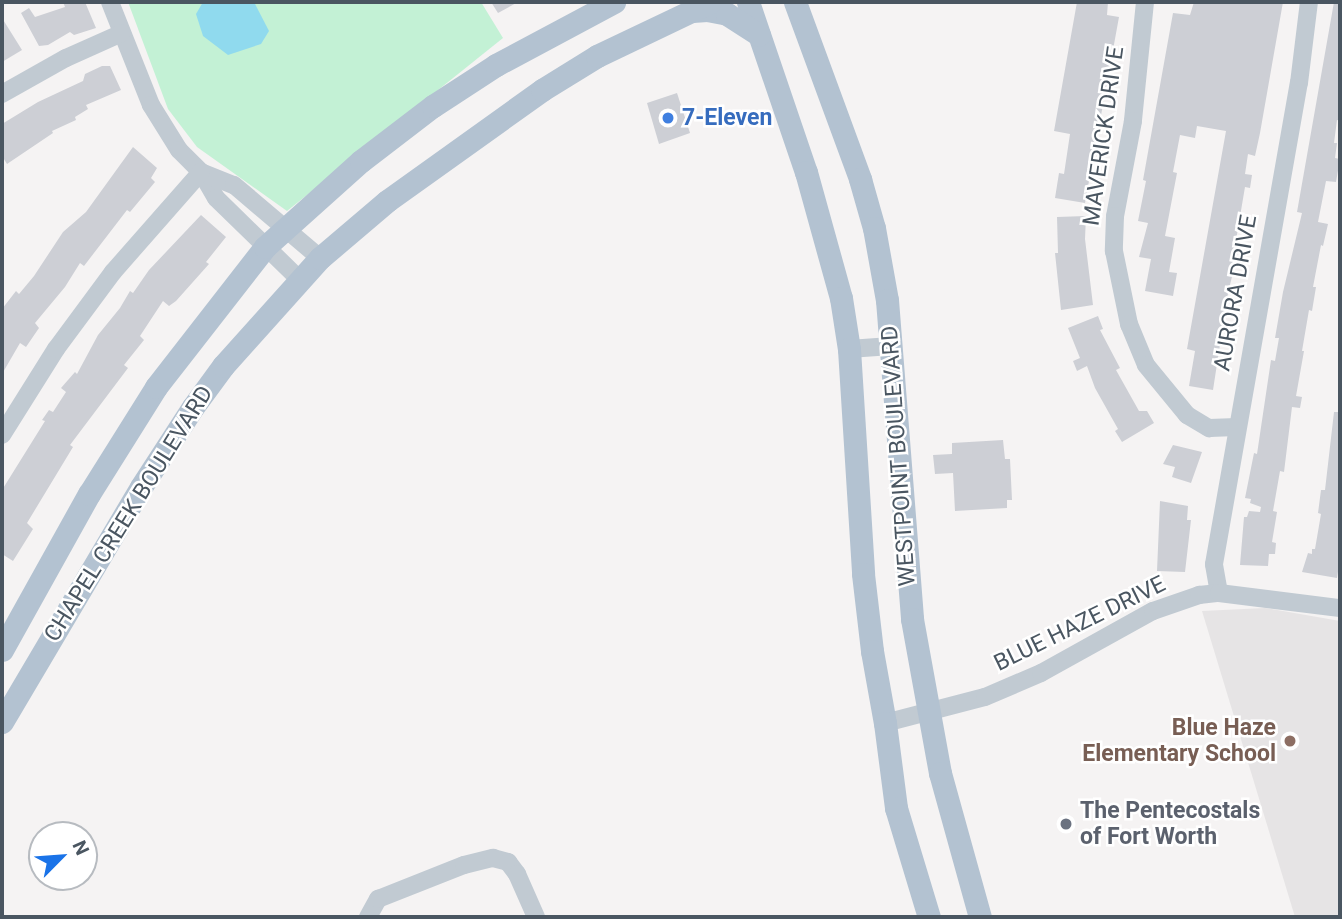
<!DOCTYPE html>
<style>
body{margin:0}
#map{position:relative;width:1342px;height:919px;overflow:hidden;background:#f5f3f3;font-family:Roboto,sans-serif}
div>[style]{position:absolute}
[style*='--x']{left:calc(var(--x)*1px);top:calc(var(--y)*1px);width:calc(var(--w)*1px);rotate:calc(var(--a)*1deg)}
.education>*{inset:0;background:#e6e4e5}
.green>*{inset:0;background:#c3f1d5}
.water>*{inset:0;background:#90daee}
.building>*{inset:0;background:#cdcfd5}
.minor>*{height:18px;margin:-9px;padding:0 9px;transform-origin:9px;border-radius:9px;background:#c1cad2}
.major>*{height:23px;margin:-11.5px;padding:0 11.5px;transform-origin:11.5px;border-radius:11.5px;background:#b3c2d1}
.dots>*{width:19px;height:19px;translate:-50% -50%;box-sizing:border-box;border:4px solid #fff;border-radius:50%}
span{translate:-50% -50%;white-space:nowrap;text-align:center;line-height:1.15;-webkit-text-stroke:5px #fff;paint-order:stroke}
.shop-label{font-size:23px;color:#366cbe;font-weight:700}
.left{translate:0 -50%;text-align:left}
.street-label{font-size:23px;color:#4a5661}
.education-label{font-size:23px;color:#785e54;font-weight:700}
.right{translate:-100% -50%;text-align:right}
.worship-label{font-size:23px;color:#5b616d;font-weight:700}
.frame{position:absolute;inset:0;border:4px solid #4a5661;pointer-events:none}
.north{position:absolute;left:28px;top:821px;width:70px;height:70px;box-sizing:border-box;background:#fff;border:2px solid #b7bbc0;border-radius:50%;rotate:65deg;font-size:19px;font-weight:700;line-height:28px;text-align:center;color:#4a5661}
.north::after{content:'';display:block;margin:auto;width:24px;height:32px;background:#1a73e8;clip-path:polygon(50% 0,100% 100%,50% 72%,0 100%)}
</style>
<div id="map">
<div class="education">
<i style="clip-path:polygon(1265px 608px,1340px 621px,1340px 917px,1295px 917px,1202px 611px)"></i>
</div>
<div class="green">
<i style="clip-path:polygon(128px 2px,481px 2px,503px 38px,287px 211px,197px 147px,168px 109px)"></i>
</div>
<div class="water">
<i style="clip-path:polygon(203px 2px,254px 2px,269px 31px,261px 44px,228px 55px,203px 36px,196px 14px)"></i>
</div>
<div class="building">
<i style="clip-path:polygon(63px 2px,85px 2px,96px 28px,74px 35px,70px 32px,48px 45px,39px 46px,21px 13px,29px 8px,35px 17px,65px 7px)"></i>
<i style="clip-path:polygon(491px 2px,518px 2px,498px 13px)"></i>
<i style="clip-path:polygon(1077px 2px,1108px 2px,1107px 15px,1119px 17px,1085px 203px,1055px 198px,1059px 173px,1064px 174px,1070px 134px,1054px 131px)"></i>
<i style="clip-path:polygon(1194px 2px,1283px 2px,1260px 133px,1255px 156px,1248px 154px,1245px 174px,1252px 175px,1250px 188px,1245px 187px,1234px 252px,1238px 252px,1228px 293px,1213px 390px,1189px 386px,1195px 351px,1187px 349px,1226px 131px,1197px 126px,1195px 138px,1180px 135px,1173px 172px,1177px 173px,1165px 236px,1175px 238px,1169px 272px,1177px 273px,1173px 296px,1145px 291px,1151px 259px,1139px 257px,1148px 223px,1138px 221px,1146px 181px,1143px 180px,1173px 13px,1190px 15px)"></i>
<i style="clip-path:polygon(1334px 2px,1340px 2px,1340px 121px,1337px 120px,1334px 143px,1337px 143px,1335px 158px,1340px 159px,1336px 182px,1326px 181px,1318px 222px,1328px 224px,1323px 246px,1321px 245px,1313px 287px,1316px 287px,1312px 311px,1309px 310px,1302px 351px,1304px 351px,1296px 396px,1302px 397px,1300px 408px,1292px 407px,1284px 472px,1280px 471px,1273px 511px,1277px 512px,1272px 542px,1276px 543px,1275px 554px,1269px 554px,1268px 566px,1240px 565px,1244px 517px,1247px 517px,1249px 511px,1260px 512px,1261px 507px,1250px 503px,1251px 499px,1245px 498px,1254px 453px,1257px 454px,1271px 360px,1275px 361px,1279px 338px,1275px 338px,1283px 292px,1302px 213px,1297px 212px)"></i>
<i style="clip-path:polygon(2px 18px,22px 50px,2px 62px)"></i>
<i style="clip-path:polygon(102px 66px,110px 66px,121px 90px,86px 105px,88px 109px,75px 117px,76px 120px,52px 131px,53px 133px,7px 164px,2px 156px,2px 124px,38px 102px,83px 81px,85px 74px)"></i>
<i style="clip-path:polygon(677px 93px,690px 133px,659px 144px,647px 103px)"></i>
<i style="clip-path:polygon(133px 147px,157px 168px,151px 178px,155px 182px,130px 212px,127px 210px,84px 266px,80px 263px,65px 287px,35px 323px,39px 328px,26px 347px,20px 343px,2px 374px,2px 309px,16px 291px,19px 294px,34px 276px,63px 232px,86px 212px)"></i>
<i style="clip-path:polygon(201px 215px,226px 237px,206px 262px,209px 264px,176px 301px,169px 306px,163px 301px,140px 336px,144px 340px,124px 365px,128px 368px,70px 445px,73px 447px,27px 523px,33px 529px,13px 561px,2px 554px,2px 490px,45px 421px,42px 420px,49px 410px,53px 412px,66px 392px,61px 388px,75px 372px,77px 374px,98px 335px,120px 308px,130px 291px,133px 293px,149px 270px)"></i>
<i style="clip-path:polygon(1086px 216px,1085px 239px,1093px 305px,1061px 310px,1055px 253px,1058px 253px,1057px 217px)"></i>
<i style="clip-path:polygon(1098px 316px,1103px 329px,1100px 330px,1120px 368px,1116px 370px,1139px 411px,1147px 411px,1154px 423px,1122px 442px,1115px 431px,1118px 429px,1095px 388px,1087px 366px,1077px 371px,1073px 361px,1080px 358px,1068px 328px)"></i>
<i style="clip-path:polygon(1334px 412px,1340px 412px,1340px 559px,1337px 578px,1302px 572px,1308px 553px,1312px 554px,1312px 549px,1315px 549px,1321px 514px,1318px 513px,1321px 490px,1325px 490px)"></i>
<i style="clip-path:polygon(1003px 440px,1005px 459px,1010px 459px,1012px 500px,1007px 500px,1007px 508px,955px 511px,953px 473px,935px 474px,933px 455px,952px 454px,952px 443px)"></i>
<i style="clip-path:polygon(1173px 445px,1202px 452px,1191px 483px,1172px 477px,1175px 467px,1163px 464px)"></i>
<i style="clip-path:polygon(1160px 501px,1188px 506px,1187px 520px,1191px 520px,1185px 572px,1157px 571px)"></i>
</div>
<div class="minor">
<i style="--x:110;--y:2;--w:111;--a:68.3"></i>
<i style="--x:151;--y:105;--w:53;--a:58.1"></i>
<i style="--x:179;--y:150;--w:31;--a:45"></i>
<i style="--x:201;--y:172;--w:30;--a:60"></i>
<i style="--x:216;--y:198;--w:119;--a:44.3"></i>
<i style="--x:1145;--y:2;--w:120;--a:95.8"></i>
<i style="--x:1133;--y:121;--w:97;--a:100.7"></i>
<i style="--x:1115;--y:216;--w:35;--a:92"></i>
<i style="--x:1114;--y:251;--w:75;--a:78.4"></i>
<i style="--x:1129;--y:324;--w:44;--a:67.5"></i>
<i style="--x:1146;--y:365;--w:65;--a:50.6"></i>
<i style="--x:1187;--y:415;--w:26;--a:31"></i>
<i style="--x:1209;--y:428;--w:28;--a:-2"></i>
<i style="--x:2;--y:94;--w:73;--a:-29.4"></i>
<i style="--x:66;--y:58;--w:61;--a:-24.1"></i>
<i style="--x:201;--y:172;--w:35;--a:22"></i>
<i style="--x:234;--y:185;--w:113;--a:40.3"></i>
<i style="--x:849;--y:349;--w:42;--a:-4.1"></i>
<i style="--x:2;--y:435;--w:102;--a:-57.9"></i>
<i style="--x:56;--y:349;--w:96;--a:-53.5"></i>
<i style="--x:113;--y:272;--w:133;--a:-48.7"></i>
<i style="--x:1219;--y:593;--w:29;--a:-100"></i>
<i style="--x:1214;--y:564;--w:488;--a:-80"></i>
<i style="--x:1299;--y:83;--w:82;--a:-83"></i>
<i style="--x:885;--y:723;--w:103;--a:-14.6"></i>
<i style="--x:985;--y:697;--w:61;--a:-23.2"></i>
<i style="--x:1041;--y:673;--w:128;--a:-29"></i>
<i style="--x:1153;--y:611;--w:49;--a:-19.2"></i>
<i style="--x:1199;--y:595;--w:20;--a:-6"></i>
<i style="--x:1219;--y:593;--w:122;--a:7.1"></i>
<i style="--x:368;--y:917;--w:21;--a:-61"></i>
<i style="--x:378;--y:899;--w:92;--a:-21.6"></i>
<i style="--x:464;--y:865;--w:30;--a:-14"></i>
<i style="--x:493;--y:858;--w:16;--a:15"></i>
<i style="--x:508;--y:862;--w:15;--a:53"></i>
<i style="--x:517;--y:874;--w:47;--a:66.2"></i>
</div>
<div class="major">
<i style="--x:748;--y:2;--w:180;--a:71.2"></i>
<i style="--x:806;--y:172;--w:131;--a:74.5"></i>
<i style="--x:841;--y:298;--w:52;--a:81.1"></i>
<i style="--x:849;--y:349;--w:225;--a:86.4"></i>
<i style="--x:863;--y:574;--w:78;--a:83.3"></i>
<i style="--x:872;--y:651;--w:73;--a:79.8"></i>
<i style="--x:885;--y:723;--w:86;--a:82.6"></i>
<i style="--x:896;--y:808;--w:114;--a:73.2"></i>
<i style="--x:795;--y:2;--w:189;--a:69.8"></i>
<i style="--x:860;--y:179;--w:51;--a:74.1"></i>
<i style="--x:874;--y:228;--w:73;--a:79.8"></i>
<i style="--x:887;--y:300;--w:320;--a:85.5"></i>
<i style="--x:912;--y:619;--w:157;--a:79.7"></i>
<i style="--x:940;--y:773;--w:149;--a:74.5"></i>
<i style="--x:692;--y:11;--w:15;--a:-4"></i>
<i style="--x:707;--y:10;--w:20;--a:11"></i>
<i style="--x:727;--y:14;--w:38;--a:33"></i>
<i style="--x:2;--y:650;--w:179;--a:-60.9"></i>
<i style="--x:89;--y:494;--w:126;--a:-57.9"></i>
<i style="--x:156;--y:387;--w:177;--a:-52.1"></i>
<i style="--x:265;--y:247;--w:129;--a:-41.9"></i>
<i style="--x:361;--y:161;--w:91;--a:-37.4"></i>
<i style="--x:433;--y:106;--w:75;--a:-33.1"></i>
<i style="--x:496;--y:65;--w:134;--a:-28.1"></i>
<i style="--x:2;--y:722;--w:273;--a:-59.4"></i>
<i style="--x:141;--y:487;--w:95;--a:-57"></i>
<i style="--x:193;--y:407;--w:51;--a:-53.8"></i>
<i style="--x:223;--y:366;--w:145;--a:-48.1"></i>
<i style="--x:320;--y:258;--w:88;--a:-40.4"></i>
<i style="--x:387;--y:201;--w:191;--a:-35.6"></i>
<i style="--x:542;--y:90;--w:65;--a:-31.7"></i>
<i style="--x:597;--y:56;--w:125;--a:-25.5"></i>
</div>
<div class="dots">
<i style="left:668px;top:118px;background:#3f7fe0"></i>
<i style="left:1290px;top:741px;background:#8d6e63"></i>
<i style="left:1066px;top:824px;background:#6b7280"></i>
</div>
<div class="shop-label">
<span class="left" style="left:682px;top:118px">7-Eleven</span>
</div>
<div class="street-label">
<span style="left:1104px;top:136px;rotate:-82deg">MAVERICK DRIVE</span>
<span style="left:1236px;top:293px;rotate:-80deg">AURORA DRIVE</span>
<span style="left:899px;top:456px;rotate:-94deg">WESTPOINT BOULEVARD</span>
<span style="left:129px;top:514px;rotate:-58deg">CHAPEL CREEK BOULEVARD</span>
<span style="left:1080px;top:624px;rotate:-26deg">BLUE HAZE DRIVE</span>
</div>
<div class="education-label">
<span class="right" style="left:1276px;top:741px">Blue Haze<br>Elementary School</span>
</div>
<div class="worship-label">
<span class="left" style="left:1080px;top:824px">The Pentecostals<br>of Fort Worth</span>
</div>
<div class="frame"></div>
<div class="north">N</div>
</div>
